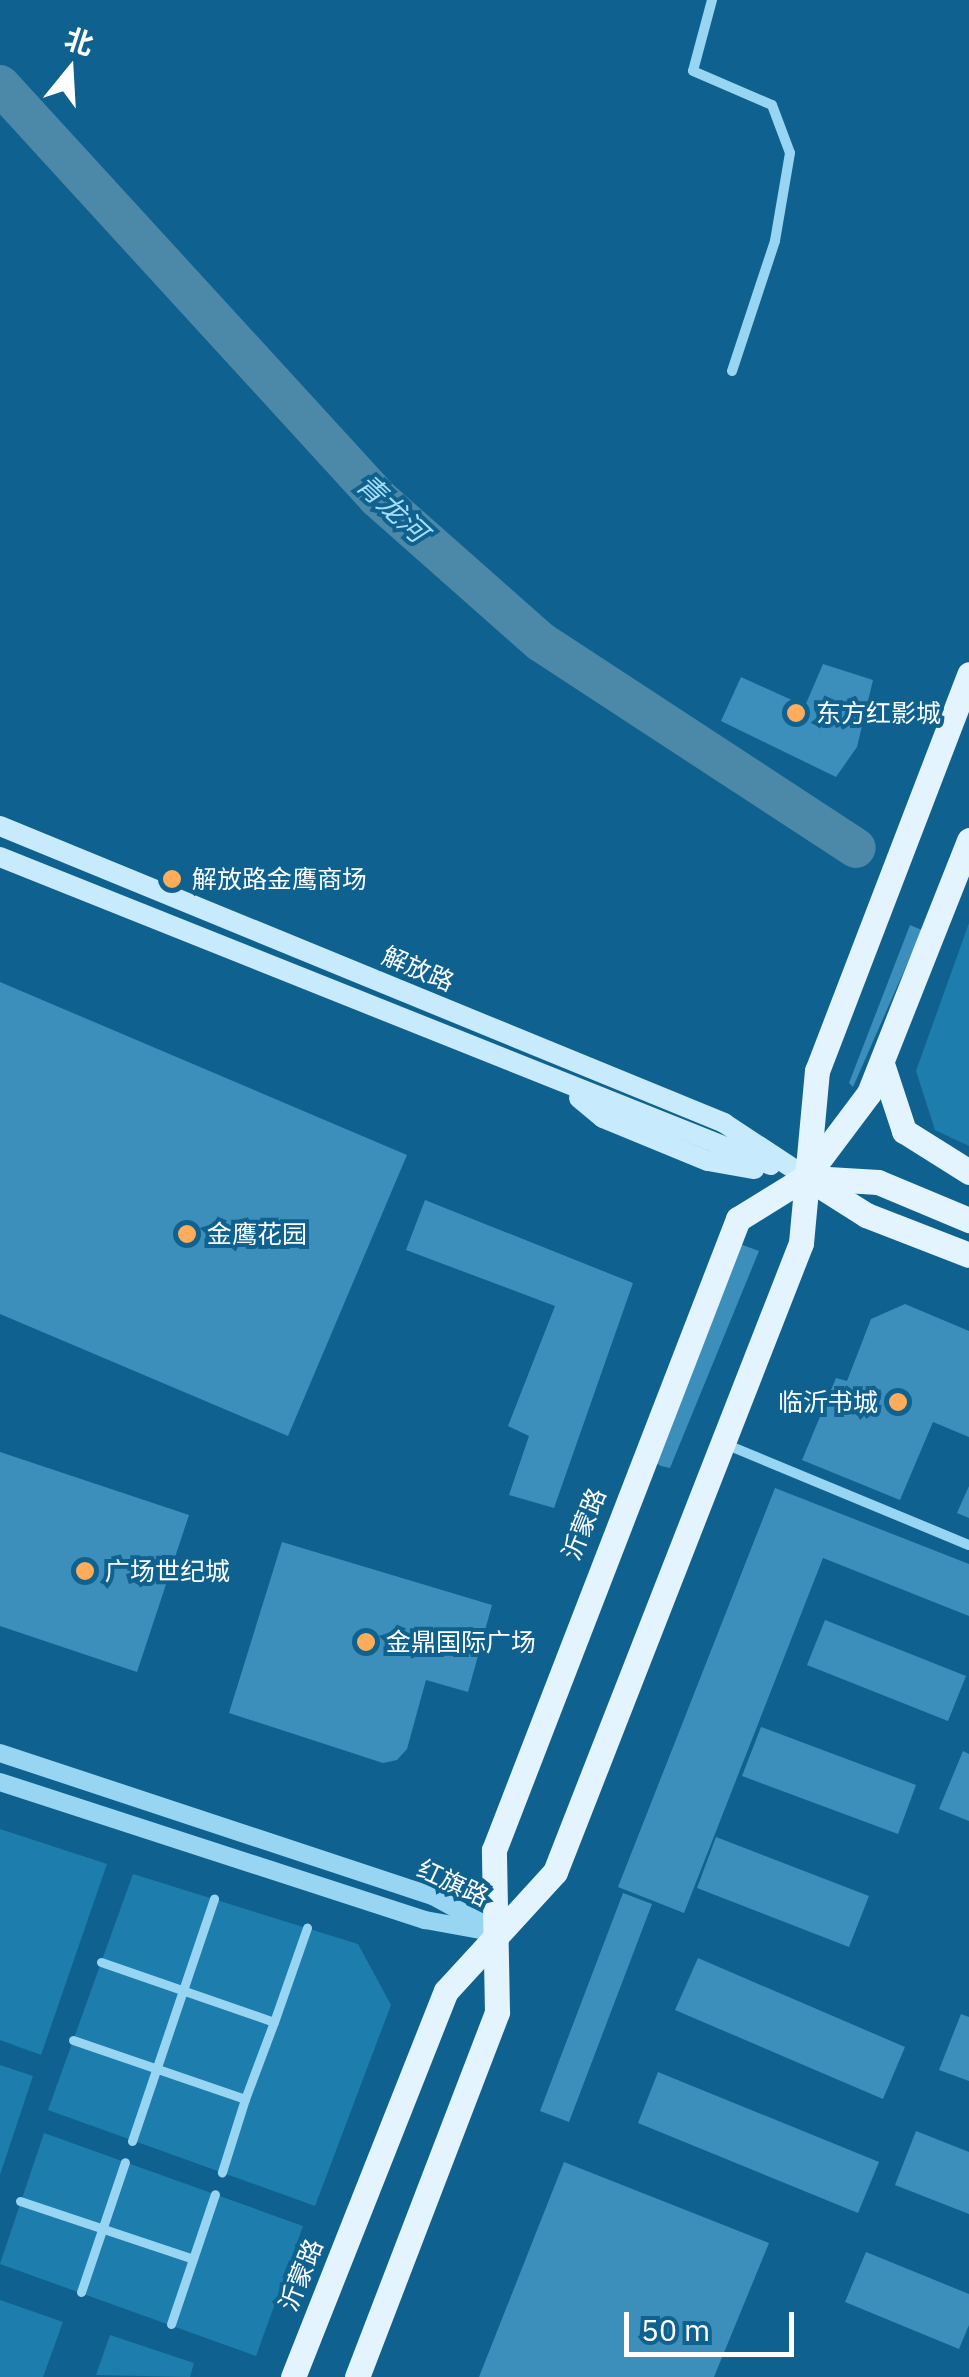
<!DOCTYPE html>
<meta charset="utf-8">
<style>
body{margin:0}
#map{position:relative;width:969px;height:2377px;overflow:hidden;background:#0f628f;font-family:"IBM Plex Sans","Noto Sans SC",sans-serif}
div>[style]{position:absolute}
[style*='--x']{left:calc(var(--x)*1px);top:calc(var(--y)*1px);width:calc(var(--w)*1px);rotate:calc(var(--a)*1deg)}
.green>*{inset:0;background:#1d7dad}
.river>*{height:40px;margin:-20px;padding:0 20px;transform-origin:20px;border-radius:20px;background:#4c88a8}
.building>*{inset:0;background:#3c8fba}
.pedestrian>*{height:9px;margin:-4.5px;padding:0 4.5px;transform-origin:4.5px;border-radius:4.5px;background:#98d5f3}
.minor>*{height:10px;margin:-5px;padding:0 5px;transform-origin:5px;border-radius:5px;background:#98d5f3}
.tertiary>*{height:18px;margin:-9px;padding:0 9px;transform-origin:9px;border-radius:9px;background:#98d5f3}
.secondary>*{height:20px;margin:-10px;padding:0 10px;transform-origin:10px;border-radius:10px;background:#c7eafd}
.primary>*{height:25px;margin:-12.5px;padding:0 12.5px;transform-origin:12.5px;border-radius:12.5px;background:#e4f4ff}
.dots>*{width:28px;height:28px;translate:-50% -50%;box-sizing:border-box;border:5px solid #0f628f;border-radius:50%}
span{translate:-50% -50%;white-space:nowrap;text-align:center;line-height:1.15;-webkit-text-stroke:8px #0f628f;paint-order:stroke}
.poi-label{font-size:25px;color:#fff}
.left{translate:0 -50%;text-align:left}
.right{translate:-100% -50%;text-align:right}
.street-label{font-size:25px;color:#fff}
.water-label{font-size:28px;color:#a4defa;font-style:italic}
.north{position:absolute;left:20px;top:20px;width:100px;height:100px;-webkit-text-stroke:8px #0f628f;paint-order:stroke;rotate:18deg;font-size:28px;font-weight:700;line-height:40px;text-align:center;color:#fff}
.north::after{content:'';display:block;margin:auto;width:35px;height:45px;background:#fff;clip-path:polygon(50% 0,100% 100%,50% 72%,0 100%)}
.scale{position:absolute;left:624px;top:2312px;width:170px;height:45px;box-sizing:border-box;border:5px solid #fff;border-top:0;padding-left:12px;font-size:30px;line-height:35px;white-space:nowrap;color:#fff;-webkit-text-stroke:8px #0f628f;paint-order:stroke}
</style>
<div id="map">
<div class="green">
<i style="clip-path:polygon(969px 923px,969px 1146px,935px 1130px,916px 1071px)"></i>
<i style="clip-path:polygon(0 1829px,107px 1864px,41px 2055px,0 2040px)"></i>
<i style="clip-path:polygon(133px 1874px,358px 1944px,391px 2005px,315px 2206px,48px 2110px)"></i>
<i style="clip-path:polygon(0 2065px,33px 2076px,0 2175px)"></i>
<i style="clip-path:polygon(44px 2133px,303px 2226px,256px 2356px,0 2264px)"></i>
<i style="clip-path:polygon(0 2300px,63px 2322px,43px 2377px,0 2377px)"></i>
<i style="clip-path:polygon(110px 2335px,194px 2363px,190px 2377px,96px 2375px)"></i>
</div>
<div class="river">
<i style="--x:0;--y:85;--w:560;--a:47.53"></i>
<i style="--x:378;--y:498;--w:217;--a:41.5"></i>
<i style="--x:541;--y:642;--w:376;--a:33.2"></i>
</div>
<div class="building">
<i style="clip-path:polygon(823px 664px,873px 680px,857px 747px,836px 777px,721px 721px,741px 677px,805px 706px)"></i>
<i style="clip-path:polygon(910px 925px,922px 930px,853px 1087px,849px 1083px)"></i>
<i style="clip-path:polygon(0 982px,407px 1155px,288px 1436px,0 1314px)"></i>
<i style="clip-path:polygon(425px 1200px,633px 1283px,554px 1508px,509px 1495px,529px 1436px,508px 1426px,555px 1306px,406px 1250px)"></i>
<i style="clip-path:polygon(740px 1244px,759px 1251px,670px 1468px,661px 1466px,652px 1461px)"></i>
<i style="clip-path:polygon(905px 1304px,969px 1331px,969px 1437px,933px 1422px,900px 1500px,802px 1460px,836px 1378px,847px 1381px,871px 1319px)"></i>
<i style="clip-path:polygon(0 1452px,189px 1515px,137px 1672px,0 1626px)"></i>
<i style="clip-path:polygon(969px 1486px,969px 1518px,957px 1513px)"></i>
<i style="clip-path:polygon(775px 1488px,969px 1564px,969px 1616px,823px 1558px,684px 1913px,618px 1887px)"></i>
<i style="clip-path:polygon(282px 1542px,492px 1605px,468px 1692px,426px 1680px,407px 1749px,397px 1760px,383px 1763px,229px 1713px)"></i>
<i style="clip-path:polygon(825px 1620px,966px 1676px,948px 1721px,807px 1665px)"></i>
<i style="clip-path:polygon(761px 1727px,916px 1785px,898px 1834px,742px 1776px)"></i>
<i style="clip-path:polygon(963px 1751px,969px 1754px,969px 1821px,939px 1809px)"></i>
<i style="clip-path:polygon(716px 1837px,869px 1896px,849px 1947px,697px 1888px)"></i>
<i style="clip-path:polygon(623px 1893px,652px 1904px,569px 2122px,540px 2111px)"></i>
<i style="clip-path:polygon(698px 1958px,905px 2047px,883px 2099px,675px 2010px)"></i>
<i style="clip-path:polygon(961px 2014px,969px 2017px,969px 2081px,939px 2070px)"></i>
<i style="clip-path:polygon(658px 2072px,879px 2162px,858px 2213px,638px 2123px)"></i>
<i style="clip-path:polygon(916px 2131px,969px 2152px,969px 2214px,895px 2185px)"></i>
<i style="clip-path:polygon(564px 2162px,769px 2243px,714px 2377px,479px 2377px)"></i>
<i style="clip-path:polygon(866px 2252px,969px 2294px,969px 2325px,959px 2349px,845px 2302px)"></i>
</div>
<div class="pedestrian">
<i style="--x:101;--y:1962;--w:183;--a:19.1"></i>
<i style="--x:274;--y:2022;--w:100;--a:-70.7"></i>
<i style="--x:73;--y:2040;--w:182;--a:18.9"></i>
<i style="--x:245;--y:2099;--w:77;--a:107.5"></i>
<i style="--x:245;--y:2099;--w:82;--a:-69.4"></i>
<i style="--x:132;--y:2141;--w:256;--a:-71.3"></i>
<i style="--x:20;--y:2201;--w:179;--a:18.5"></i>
<i style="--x:81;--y:2292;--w:137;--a:-71.3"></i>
<i style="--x:171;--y:2324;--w:137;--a:-71.3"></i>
</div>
<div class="minor">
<i style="--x:712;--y:0;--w:73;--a:105"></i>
<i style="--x:693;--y:71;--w:86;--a:23.3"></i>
<i style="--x:772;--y:105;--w:51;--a:69.4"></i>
<i style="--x:790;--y:153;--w:89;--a:99.7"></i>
<i style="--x:775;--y:241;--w:137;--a:108.3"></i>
<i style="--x:725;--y:1444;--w:264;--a:22.5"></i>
</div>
<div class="tertiary">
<i style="--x:0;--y:1753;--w:456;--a:18.3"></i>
<i style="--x:433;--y:1896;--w:77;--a:28.9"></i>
<i style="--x:0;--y:1782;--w:447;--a:18"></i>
<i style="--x:425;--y:1920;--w:63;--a:10.1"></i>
</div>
<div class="secondary">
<i style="--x:0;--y:826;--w:783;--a:22.3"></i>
<i style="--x:724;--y:1123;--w:98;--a:33.4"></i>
<i style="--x:0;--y:857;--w:830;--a:21.78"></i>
<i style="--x:579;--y:1098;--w:31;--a:40"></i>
<i style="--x:603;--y:1118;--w:113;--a:22.3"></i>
<i style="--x:708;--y:1161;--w:47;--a:9.9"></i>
</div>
<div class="primary">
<i style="--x:882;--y:1064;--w:71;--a:71.8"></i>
<i style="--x:904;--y:1131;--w:77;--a:32.2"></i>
<i style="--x:806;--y:1177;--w:71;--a:32.3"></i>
<i style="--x:866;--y:1215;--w:110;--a:21.2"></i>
<i style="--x:811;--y:1178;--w:67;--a:3.4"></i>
<i style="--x:878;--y:1182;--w:99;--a:22.7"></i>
<i style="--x:293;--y:2377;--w:415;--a:-68.4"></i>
<i style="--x:446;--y:1991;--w:161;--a:-47.5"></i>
<i style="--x:555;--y:1872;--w:675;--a:-68.64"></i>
<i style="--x:801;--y:1243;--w:173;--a:-84.7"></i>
<i style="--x:817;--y:1071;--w:425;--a:-69"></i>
<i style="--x:357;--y:2377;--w:391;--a:-69"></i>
<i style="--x:497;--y:2012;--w:162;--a:-91.1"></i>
<i style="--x:494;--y:1850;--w:677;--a:-68.86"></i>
<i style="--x:738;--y:1219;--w:80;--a:-31.7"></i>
<i style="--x:806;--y:1177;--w:105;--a:-53.1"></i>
<i style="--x:869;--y:1093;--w:272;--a:-68.4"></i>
</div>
<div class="dots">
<i style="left:796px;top:713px;background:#ffad5a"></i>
<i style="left:172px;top:879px;background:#ffad5a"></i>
<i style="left:187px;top:1234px;background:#ffad5a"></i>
<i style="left:898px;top:1402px;background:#ffad5a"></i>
<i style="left:85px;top:1571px;background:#ffad5a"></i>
<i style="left:366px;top:1642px;background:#ffad5a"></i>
</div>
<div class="poi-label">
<span class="left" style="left:816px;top:713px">东方红影城</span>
<span class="left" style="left:192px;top:879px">解放路金鹰商场</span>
<span class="left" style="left:207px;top:1234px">金鹰花园</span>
<span class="right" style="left:878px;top:1402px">临沂书城</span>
<span class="left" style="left:105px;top:1571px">广场世纪城</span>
<span class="left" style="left:386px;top:1642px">金鼎国际广场</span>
</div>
<div class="street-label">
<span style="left:418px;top:969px;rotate:23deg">解放路</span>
<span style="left:584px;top:1524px;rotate:-68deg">沂蒙路</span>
<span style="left:453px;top:1883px;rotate:25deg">红旗路</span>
<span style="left:301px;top:2275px;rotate:-68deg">沂蒙路</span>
</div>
<div class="water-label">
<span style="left:392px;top:508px;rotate:43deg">青龙河</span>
</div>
<div class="north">北</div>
<div class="scale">50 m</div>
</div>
